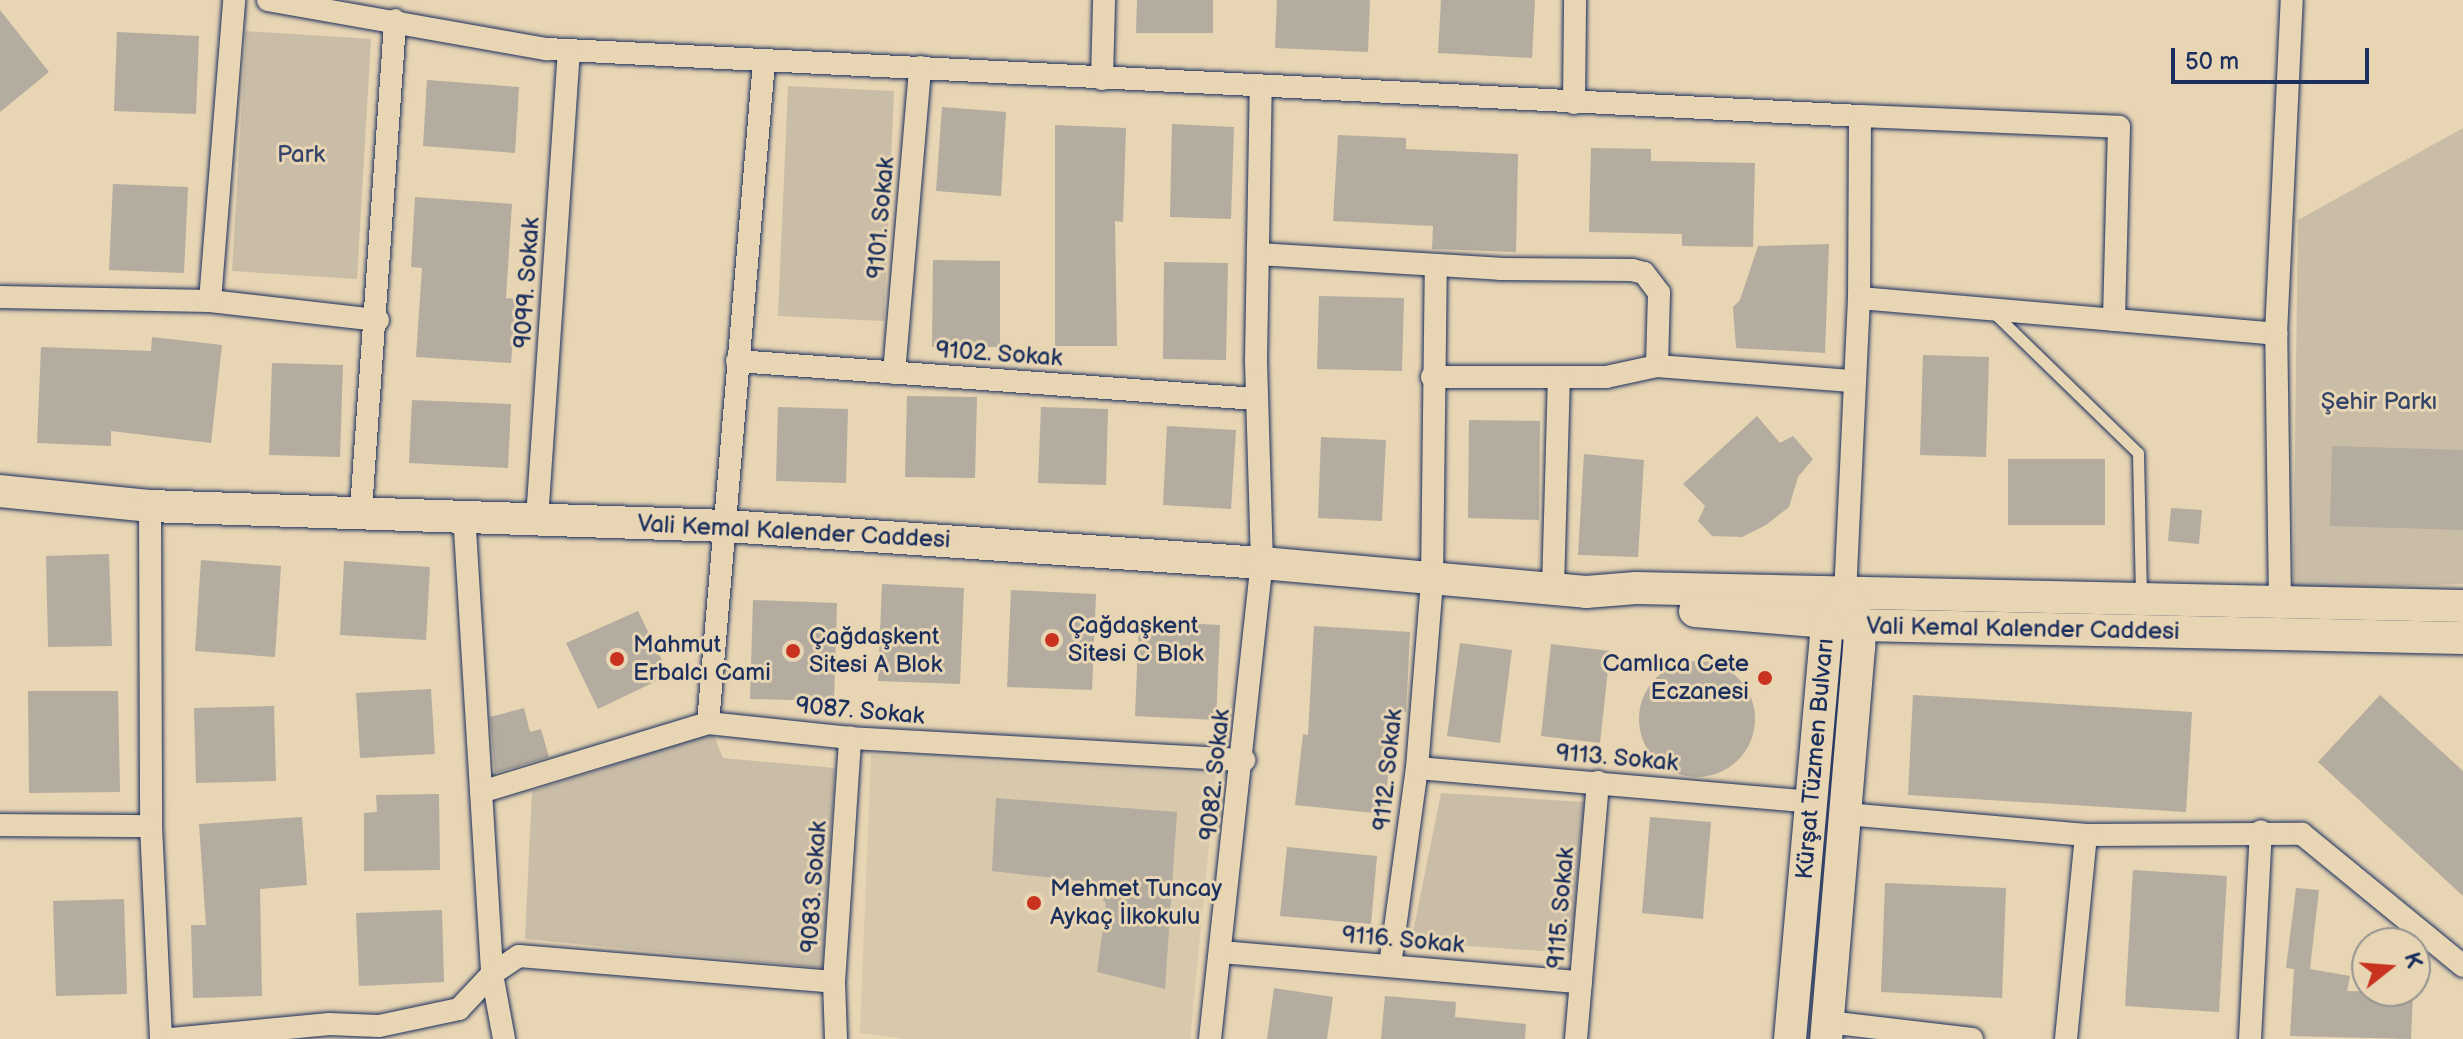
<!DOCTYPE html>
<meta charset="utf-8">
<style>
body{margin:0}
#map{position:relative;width:2463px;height:1039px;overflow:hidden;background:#e7d5b3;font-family:"Balsamiq Sans",sans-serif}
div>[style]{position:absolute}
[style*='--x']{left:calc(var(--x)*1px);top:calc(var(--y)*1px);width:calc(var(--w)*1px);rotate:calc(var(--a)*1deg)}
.built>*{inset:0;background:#d8c9ad}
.green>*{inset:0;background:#cabda7}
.building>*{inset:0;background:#b4ac9e}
.round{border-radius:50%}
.roads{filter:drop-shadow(0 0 2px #1b2f5e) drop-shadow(0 0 2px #1b2f5e)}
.lane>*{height:11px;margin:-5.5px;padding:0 5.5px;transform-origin:5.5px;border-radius:5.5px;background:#e7d5b3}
.street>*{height:22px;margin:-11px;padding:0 11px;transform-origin:11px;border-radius:11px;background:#e7d5b3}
.secondary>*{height:32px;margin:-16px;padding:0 16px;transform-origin:16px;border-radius:16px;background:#e7d5b3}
.dots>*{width:22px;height:22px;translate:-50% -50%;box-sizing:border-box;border:4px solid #e7d5b3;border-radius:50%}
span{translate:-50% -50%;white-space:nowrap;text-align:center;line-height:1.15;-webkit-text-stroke:6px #e7d5b3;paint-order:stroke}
.park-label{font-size:24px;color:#354469}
.street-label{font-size:24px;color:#1b2f5e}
.poi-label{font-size:24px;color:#1b2f5e}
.left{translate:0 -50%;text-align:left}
.right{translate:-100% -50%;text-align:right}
.north{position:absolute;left:2351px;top:927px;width:80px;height:80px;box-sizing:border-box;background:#e7d5b3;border:2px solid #959391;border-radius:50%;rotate:73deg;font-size:22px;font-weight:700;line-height:32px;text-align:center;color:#1b2f5e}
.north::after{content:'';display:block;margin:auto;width:28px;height:36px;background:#c8321e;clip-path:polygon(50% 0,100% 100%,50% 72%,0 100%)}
.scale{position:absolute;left:2171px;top:48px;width:198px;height:36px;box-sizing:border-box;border:4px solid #1b2f5e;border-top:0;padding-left:10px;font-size:24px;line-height:28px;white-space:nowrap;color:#1b2f5e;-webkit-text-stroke:6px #e7d5b3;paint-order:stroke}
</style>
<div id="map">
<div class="built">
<i style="clip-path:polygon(871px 755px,1216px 774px,1190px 1039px,908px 1039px,860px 1033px)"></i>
</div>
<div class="green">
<i style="clip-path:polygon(246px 31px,371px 39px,357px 279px,232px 271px)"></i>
<i style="clip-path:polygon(788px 86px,894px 91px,884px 321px,778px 316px)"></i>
<i style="clip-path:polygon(2463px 128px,2463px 584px,2293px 589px,2298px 220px)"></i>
<i style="clip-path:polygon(713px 733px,723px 758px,835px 768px,823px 968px,525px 939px,532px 791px)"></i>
<i style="clip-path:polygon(1441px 793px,1584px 802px,1571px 953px,1411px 942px)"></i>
</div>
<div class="building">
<i style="clip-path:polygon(1137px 0,1213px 0,1213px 33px,1136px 33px)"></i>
<i style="clip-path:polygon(1277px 0,1370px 0,1368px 52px,1275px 48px)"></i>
<i style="clip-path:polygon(1441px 0,1535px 0,1532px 58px,1438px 53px)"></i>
<i style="clip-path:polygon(0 10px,49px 72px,0 112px)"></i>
<i style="clip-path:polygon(117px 32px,199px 36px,196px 114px,114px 111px)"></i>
<i style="clip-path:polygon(427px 80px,519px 87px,515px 153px,423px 146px)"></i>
<i style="clip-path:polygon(942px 107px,1006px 112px,1001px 196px,936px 191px)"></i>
<i style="clip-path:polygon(1172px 124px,1234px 127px,1231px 219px,1170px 217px)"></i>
<i style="clip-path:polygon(1055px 125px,1126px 128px,1123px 222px,1115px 221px,1117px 346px,1055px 346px)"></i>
<i style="clip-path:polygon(1338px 135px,1406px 138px,1406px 149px,1518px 154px,1516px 252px,1432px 249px,1433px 226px,1333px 221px)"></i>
<i style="clip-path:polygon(1591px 148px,1651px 149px,1651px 161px,1755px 163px,1753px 247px,1682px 246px,1682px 234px,1589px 232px)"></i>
<i style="clip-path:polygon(113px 184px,188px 187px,184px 273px,109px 270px)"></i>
<i style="clip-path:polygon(415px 197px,512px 204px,506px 298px,516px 299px,511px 363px,416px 357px,422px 268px,411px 267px)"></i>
<i style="clip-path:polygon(1829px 244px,1825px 353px,1736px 348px,1733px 307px,1740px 300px,1758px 246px)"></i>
<i style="clip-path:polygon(933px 260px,1000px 261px,1000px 347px,932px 347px)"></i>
<i style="clip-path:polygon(1164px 262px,1228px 263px,1226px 360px,1163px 359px)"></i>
<i style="clip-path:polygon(1319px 296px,1404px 298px,1402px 371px,1317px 369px)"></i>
<i style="clip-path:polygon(152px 337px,222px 345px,211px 443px,111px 431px,111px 446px,37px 443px,41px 347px,151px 351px)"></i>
<i style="clip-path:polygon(1923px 355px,1989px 357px,1986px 457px,1920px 455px)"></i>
<i style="clip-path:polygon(272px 363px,343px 365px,340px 457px,269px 455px)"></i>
<i style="clip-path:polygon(907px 396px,977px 397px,975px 478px,905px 477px)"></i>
<i style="clip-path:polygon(412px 400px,511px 404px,508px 468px,409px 463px)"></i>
<i style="clip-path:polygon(778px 407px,848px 409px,846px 483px,776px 481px)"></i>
<i style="clip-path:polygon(1041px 407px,1108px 409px,1106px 485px,1038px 483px)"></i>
<i style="clip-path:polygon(1757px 416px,1780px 443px,1793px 436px,1813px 459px,1798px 477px,1789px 507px,1766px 525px,1742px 537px,1712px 536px,1698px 521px,1705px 506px,1683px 484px)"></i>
<i style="clip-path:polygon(1469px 420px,1540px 421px,1539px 520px,1468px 518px)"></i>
<i style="clip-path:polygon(1167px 426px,1236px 430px,1231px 509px,1163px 505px)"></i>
<i style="clip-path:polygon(1321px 437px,1386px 440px,1382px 521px,1318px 518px)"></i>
<i style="clip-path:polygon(2332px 446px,2463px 450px,2463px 530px,2330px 526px)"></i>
<i style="clip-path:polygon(1584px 454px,1644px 460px,1638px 557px,1578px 555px)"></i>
<i style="clip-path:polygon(2008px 459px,2105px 459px,2105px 525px,2008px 525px)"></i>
<i style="clip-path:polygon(2171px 508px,2202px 510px,2199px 544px,2168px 541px)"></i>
<i style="clip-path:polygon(109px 554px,112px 646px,48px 647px,46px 556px)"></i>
<i style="clip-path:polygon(201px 560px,281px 566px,275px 657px,195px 651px)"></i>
<i style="clip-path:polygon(344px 561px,430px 567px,426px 640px,340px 635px)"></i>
<i style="clip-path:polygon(882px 584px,964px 588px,960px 684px,878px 681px)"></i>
<i style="clip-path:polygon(1011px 590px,1096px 594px,1092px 690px,1007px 687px)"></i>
<i style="clip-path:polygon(753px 600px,837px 603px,834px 701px,750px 699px)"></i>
<i style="clip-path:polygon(638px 611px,669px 675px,598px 709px,566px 643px)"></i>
<i style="clip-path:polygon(1139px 621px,1220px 625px,1216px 720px,1135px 716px)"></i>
<i style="clip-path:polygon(1314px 626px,1410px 632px,1406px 712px,1395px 711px,1384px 814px,1295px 805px,1303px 734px,1308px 735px)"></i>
<i style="clip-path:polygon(1460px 643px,1512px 650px,1500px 743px,1447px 736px)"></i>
<i style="clip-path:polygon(1551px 644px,1610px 651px,1600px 743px,1541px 736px)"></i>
<i class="round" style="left:1639px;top:661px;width:116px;height:116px"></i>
<i style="clip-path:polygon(431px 689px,435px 754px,360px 758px,356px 693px)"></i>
<i style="clip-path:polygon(28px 691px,118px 691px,120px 792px,29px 793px)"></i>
<i style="clip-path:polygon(1913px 695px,2192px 712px,2186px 812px,1908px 795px)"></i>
<i style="clip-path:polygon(2380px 695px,2463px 771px,2463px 896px,2318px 762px)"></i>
<i style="clip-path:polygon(274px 706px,276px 781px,196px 783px,194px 708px)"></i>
<i style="clip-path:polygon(524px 708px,530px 732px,541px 729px,549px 757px,495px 773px,490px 717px)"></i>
<i style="clip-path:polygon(439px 794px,440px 870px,364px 871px,364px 813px,377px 812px,376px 795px)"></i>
<i style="clip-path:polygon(996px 798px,1177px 812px,1165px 989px,1097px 972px,1106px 904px,1091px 882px,992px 871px)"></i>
<i style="clip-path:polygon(302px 817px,307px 885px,260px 889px,262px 996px,193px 998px,191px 925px,206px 925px,199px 824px)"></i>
<i style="clip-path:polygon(1650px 817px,1711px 822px,1703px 919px,1642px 913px)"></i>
<i style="clip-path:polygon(1287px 847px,1377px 856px,1371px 924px,1280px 916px)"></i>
<i style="clip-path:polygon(2133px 870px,2227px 876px,2219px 1012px,2125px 1006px)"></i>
<i style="clip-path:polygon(1885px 883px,2006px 888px,2002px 998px,1881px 992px)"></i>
<i style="clip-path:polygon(2296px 888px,2319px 890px,2310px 969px,2350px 976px,2347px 991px,2413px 993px,2411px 1039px,2290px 1036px,2294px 969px,2286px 968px)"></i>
<i style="clip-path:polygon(124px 899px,127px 994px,56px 996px,53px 901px)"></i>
<i style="clip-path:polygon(442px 910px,444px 982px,359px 986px,356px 913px)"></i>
<i style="clip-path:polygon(1274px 988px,1333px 997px,1327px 1039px,1267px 1039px)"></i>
<i style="clip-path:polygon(1385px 996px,1456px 1002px,1455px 1017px,1526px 1024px,1525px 1039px,1381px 1039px)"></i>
</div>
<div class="roads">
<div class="lane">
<i style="--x:1993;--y:312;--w:202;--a:44.2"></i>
<i style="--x:2138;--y:453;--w:144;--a:88.8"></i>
</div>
<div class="street">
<i style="--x:268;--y:0;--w:283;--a:10"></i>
<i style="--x:547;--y:49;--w:1315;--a:2.92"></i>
<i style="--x:1860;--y:116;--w:182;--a:90.3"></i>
<i style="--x:1859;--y:298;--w:298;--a:92.7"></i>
<i style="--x:1102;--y:79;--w:79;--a:-88.5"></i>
<i style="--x:1574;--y:103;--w:103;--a:-89.4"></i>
<i style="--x:1860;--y:116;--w:259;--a:2.4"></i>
<i style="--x:2119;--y:127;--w:193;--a:91.5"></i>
<i style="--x:1258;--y:254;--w:242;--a:3.5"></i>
<i style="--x:1500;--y:269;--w:132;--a:0.4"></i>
<i style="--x:1632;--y:270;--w:12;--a:14"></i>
<i style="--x:1644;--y:273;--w:25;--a:53"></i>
<i style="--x:1659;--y:293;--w:73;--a:91.6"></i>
<i style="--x:1657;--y:366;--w:198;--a:4.4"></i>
<i style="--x:0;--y:297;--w:210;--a:1.1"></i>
<i style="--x:210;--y:301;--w:169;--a:6.5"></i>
<i style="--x:1859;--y:298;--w:419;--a:4.9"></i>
<i style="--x:210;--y:301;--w:302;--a:-85.4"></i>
<i style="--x:737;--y:361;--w:520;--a:4.19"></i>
<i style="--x:894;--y:373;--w:307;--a:-85.1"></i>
<i style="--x:1432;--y:377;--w:174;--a:0"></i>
<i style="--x:1606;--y:377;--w:52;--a:-12.2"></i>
<i style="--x:150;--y:506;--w:320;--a:89.8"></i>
<i style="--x:151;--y:826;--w:213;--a:87.3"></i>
<i style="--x:361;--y:510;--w:491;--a:-86"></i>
<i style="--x:464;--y:513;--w:462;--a:86.5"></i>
<i style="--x:492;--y:974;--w:66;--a:79.5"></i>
<i style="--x:537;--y:519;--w:470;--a:-86.1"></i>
<i style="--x:1553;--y:589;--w:211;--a:-88.4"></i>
<i style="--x:2280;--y:604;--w:270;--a:-90.8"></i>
<i style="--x:2276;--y:334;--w:334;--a:-87.3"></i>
<i style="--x:708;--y:723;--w:664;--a:-85.16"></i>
<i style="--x:1417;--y:768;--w:397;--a:4.9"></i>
<i style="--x:481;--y:792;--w:237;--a:-16.9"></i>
<i style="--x:708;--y:723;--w:143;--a:6"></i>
<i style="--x:850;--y:738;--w:395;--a:3.2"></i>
<i style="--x:1846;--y:814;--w:241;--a:5"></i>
<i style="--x:2086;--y:835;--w:216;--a:-0.3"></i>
<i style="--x:2302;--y:834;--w:208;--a:39.3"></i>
<i style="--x:0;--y:825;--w:151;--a:0.4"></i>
<i style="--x:1220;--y:952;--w:362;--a:4.8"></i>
<i style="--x:1390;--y:965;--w:199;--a:-82.2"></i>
<i style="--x:1417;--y:768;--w:189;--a:-85.4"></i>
<i style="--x:1432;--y:580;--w:315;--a:-89.3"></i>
<i style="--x:1828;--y:1022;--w:145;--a:6.7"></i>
<i style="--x:171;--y:1039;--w:159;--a:-5.4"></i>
<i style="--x:329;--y:1024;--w:50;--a:2.3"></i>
<i style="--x:379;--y:1026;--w:82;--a:-12"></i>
<i style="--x:459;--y:1009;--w:48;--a:-46.7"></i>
<i style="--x:492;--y:974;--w:32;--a:-34"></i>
<i style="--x:519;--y:956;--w:316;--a:4.7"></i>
<i style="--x:836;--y:1039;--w:57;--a:-92"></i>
<i style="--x:834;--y:982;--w:245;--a:-86.2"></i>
<i style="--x:1210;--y:1039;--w:479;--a:-83.8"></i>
<i style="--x:1262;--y:563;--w:203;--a:-91.7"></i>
<i style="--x:1256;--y:360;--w:273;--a:-89"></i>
<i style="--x:1576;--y:1039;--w:258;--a:-85.1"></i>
<i style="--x:2066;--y:1039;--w:205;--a:-84.4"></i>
<i style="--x:2250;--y:1039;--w:208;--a:-87"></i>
</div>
<div class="secondary">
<i style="--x:0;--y:491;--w:151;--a:5.7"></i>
<i style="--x:150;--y:506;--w:577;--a:1.99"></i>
<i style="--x:727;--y:526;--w:536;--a:3.96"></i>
<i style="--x:1262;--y:563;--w:325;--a:5.1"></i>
<i style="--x:1586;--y:592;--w:50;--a:-4.6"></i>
<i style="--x:1636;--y:588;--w:827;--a:1.25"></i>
<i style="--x:1695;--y:611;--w:166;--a:4.8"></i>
<i style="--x:1860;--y:625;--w:603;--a:1.24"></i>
<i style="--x:1790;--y:1039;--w:419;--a:-84.9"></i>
<i style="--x:1827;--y:622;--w:32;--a:-55"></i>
<i style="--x:1845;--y:596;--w:33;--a:63"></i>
<i style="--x:1860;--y:625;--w:23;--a:92"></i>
<i style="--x:1859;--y:648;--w:392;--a:94.8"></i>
</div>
</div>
<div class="dots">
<i style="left:1052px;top:640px;background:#c8321e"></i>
<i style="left:793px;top:651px;background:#c8321e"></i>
<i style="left:617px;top:659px;background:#c8321e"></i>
<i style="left:1765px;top:678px;background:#c8321e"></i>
<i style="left:1034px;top:903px;background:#c8321e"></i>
</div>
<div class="park-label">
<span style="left:301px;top:155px">Park</span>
<span style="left:2379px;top:402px">Şehir Parkı</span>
</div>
<div class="street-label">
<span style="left:881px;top:218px;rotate:-85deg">9101. Sokak</span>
<span style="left:527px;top:283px;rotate:-86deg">9099. Sokak</span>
<span style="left:999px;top:354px;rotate:4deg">9102. Sokak</span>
<span style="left:794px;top:532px;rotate:3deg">Vali Kemal Kalender Caddesi</span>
<span style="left:2023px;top:629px;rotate:1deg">Vali Kemal Kalender Caddesi</span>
<span style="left:860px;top:711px;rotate:5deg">9087. Sokak</span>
<span style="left:1617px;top:758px;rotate:5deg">9113. Sokak</span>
<span style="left:1815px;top:759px;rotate:-85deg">Kürşat Tüzmen Bulvarı</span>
<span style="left:1388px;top:770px;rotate:-84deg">9112. Sokak</span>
<span style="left:1215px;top:775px;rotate:-84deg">9082. Sokak</span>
<span style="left:814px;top:887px;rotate:-86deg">9083. Sokak</span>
<span style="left:1561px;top:908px;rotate:-85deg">9115. Sokak</span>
<span style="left:1403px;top:940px;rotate:5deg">9116. Sokak</span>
</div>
<div class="poi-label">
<span class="left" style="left:1068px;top:640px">Çağdaşkent<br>Sitesi C Blok</span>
<span class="left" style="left:809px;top:651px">Çağdaşkent<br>Sitesi A Blok</span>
<span class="left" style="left:633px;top:659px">Mahmut<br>Erbalcı Cami</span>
<span class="right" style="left:1749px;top:678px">Camlıca Cete<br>Eczanesi</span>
<span class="left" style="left:1050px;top:903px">Mehmet Tuncay<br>Aykaç İlkokulu</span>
</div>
<div class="north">K</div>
<div class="scale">50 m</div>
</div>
